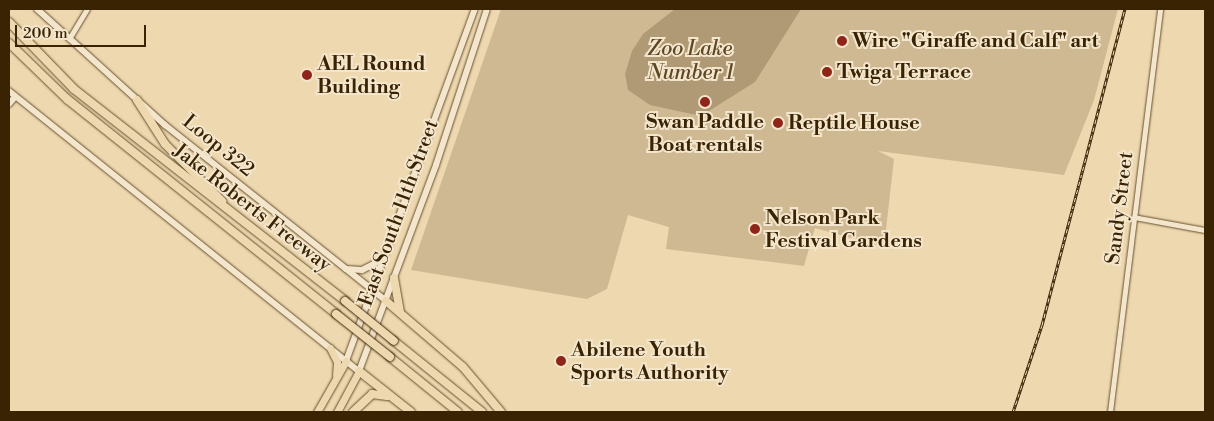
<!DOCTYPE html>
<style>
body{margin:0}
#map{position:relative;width:1214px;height:421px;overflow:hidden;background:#eed8b0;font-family:"Libre Bodoni",serif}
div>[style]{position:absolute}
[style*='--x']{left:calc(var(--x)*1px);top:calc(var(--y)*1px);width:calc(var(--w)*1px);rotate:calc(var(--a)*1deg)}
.green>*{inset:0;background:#cfb993}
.water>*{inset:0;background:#b09a75}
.roads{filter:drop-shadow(0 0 1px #66502e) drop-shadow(0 0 1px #66502e)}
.minor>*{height:4.5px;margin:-2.25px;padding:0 2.25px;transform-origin:2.25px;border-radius:2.25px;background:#f4e6cc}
.tertiary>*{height:5.5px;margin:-2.75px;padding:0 2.75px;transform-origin:2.75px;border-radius:2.75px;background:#f4e6cc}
.secondary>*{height:6px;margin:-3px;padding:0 3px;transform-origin:3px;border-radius:3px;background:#f4e6cc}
.primary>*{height:7px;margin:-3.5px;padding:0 3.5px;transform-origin:3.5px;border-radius:3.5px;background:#eed8b0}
.motorway>*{height:8px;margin:-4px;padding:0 4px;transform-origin:4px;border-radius:4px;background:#eed8b0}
.rail>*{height:3px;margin-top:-1.5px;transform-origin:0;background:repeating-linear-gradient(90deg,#f4e6cc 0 4px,#392303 0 8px);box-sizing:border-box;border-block:1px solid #392303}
.bridges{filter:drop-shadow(0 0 1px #392303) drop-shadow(0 0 1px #392303)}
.motorway-bridge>*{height:8px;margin:-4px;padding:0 4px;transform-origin:4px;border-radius:4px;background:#eed8b0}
.dots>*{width:14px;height:14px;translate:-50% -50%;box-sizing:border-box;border:2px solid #f4e6cc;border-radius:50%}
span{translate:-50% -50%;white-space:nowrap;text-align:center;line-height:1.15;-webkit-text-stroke:4px #f4e6cc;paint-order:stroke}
.poi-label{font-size:20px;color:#392303;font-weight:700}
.left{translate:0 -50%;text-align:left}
.street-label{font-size:20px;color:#392303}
.water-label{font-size:21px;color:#5d4725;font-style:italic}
.frame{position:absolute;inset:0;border:10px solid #392303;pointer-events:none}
.scale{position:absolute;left:15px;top:25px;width:131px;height:22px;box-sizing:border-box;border:2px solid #392303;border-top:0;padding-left:6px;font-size:15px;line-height:18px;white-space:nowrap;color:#392303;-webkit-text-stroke:4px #f4e6cc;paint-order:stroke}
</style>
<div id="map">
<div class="green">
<i style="clip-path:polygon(501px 9px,1118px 9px,1094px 100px,1064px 175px,878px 151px,894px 159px,884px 247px,815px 228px,804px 266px,666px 249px,669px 227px,628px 215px,607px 289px,587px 299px,411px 270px)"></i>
</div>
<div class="water">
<i style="clip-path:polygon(675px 9px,801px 9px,755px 82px,701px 116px,650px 105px,628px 90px,625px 74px,632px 51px,643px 34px)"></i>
</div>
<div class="roads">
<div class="minor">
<i style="--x:69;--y:39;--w:35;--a:-59"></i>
<i style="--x:1134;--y:217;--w:72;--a:10.4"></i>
<i style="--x:1110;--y:412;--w:406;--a:-82.9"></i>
</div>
<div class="tertiary">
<i style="--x:9;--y:104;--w:9;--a:-49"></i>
</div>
<div class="secondary">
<i style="--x:37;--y:9;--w:173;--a:42.2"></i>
<i style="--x:165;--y:125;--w:283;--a:38.5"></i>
<i style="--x:9;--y:91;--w:448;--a:38.7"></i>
<i style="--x:359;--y:371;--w:220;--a:-69.5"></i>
<i style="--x:436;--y:165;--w:164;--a:-71.9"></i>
<i style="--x:346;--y:269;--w:16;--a:4"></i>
<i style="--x:362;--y:270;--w:25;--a:-27"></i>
<i style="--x:346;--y:361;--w:375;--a:-69.9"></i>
</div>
<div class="primary">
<i style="--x:330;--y:348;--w:16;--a:63"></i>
<i style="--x:337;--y:362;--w:13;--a:94"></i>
<i style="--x:317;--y:412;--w:59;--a:-60.4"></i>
<i style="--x:337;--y:412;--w:47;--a:-61.8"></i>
</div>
<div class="motorway">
<i style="--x:9;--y:22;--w:93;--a:45.9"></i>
<i style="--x:74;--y:89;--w:344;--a:38"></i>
<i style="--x:9;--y:43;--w:81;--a:44"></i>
<i style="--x:67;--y:99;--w:344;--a:38.6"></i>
<i style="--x:137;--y:100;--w:52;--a:57.5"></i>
<i style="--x:165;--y:144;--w:81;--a:45"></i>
<i style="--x:394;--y:278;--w:34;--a:80"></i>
<i style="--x:386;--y:301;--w:101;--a:40.6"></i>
<i style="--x:463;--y:367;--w:59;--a:49.8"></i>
<i style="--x:394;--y:341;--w:113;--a:38.9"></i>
<i style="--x:390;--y:357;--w:87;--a:39"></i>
<i style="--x:359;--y:371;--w:66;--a:38.3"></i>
<i style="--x:353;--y:412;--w:26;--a:-43"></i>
<i style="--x:372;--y:394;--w:15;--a:8"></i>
</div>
</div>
<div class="rail">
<i style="--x:1013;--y:412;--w:92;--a:-71.6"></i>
<i style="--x:1042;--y:325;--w:327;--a:-75.3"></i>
</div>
<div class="bridges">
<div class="motorway-bridge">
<i style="--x:345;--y:301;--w:63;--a:39.2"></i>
<i style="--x:336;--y:314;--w:69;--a:38.5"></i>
</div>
</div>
<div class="dots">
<i style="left:842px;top:41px;background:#8f2418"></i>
<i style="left:827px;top:72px;background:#8f2418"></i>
<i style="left:307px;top:75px;background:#8f2418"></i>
<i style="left:705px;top:102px;background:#8f2418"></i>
<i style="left:778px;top:123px;background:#8f2418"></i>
<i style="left:755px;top:229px;background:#8f2418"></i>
<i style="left:561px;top:361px;background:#8f2418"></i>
</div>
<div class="poi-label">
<span class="left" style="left:852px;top:41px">Wire "Giraffe and Calf" art</span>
<span class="left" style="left:317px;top:76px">AEL Round<br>Building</span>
<span class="left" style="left:837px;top:72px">Twiga Terrace</span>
<span style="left:705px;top:134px">Swan Paddle<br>Boat rentals</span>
<span class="left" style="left:788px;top:123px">Reptile House</span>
<span class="left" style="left:765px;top:230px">Nelson Park<br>Festival Gardens</span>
<span class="left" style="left:571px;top:362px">Abilene Youth<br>Sports Authority</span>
</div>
<div class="street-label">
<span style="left:218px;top:146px;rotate:39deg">Loop 322</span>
<span style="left:252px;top:208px;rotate:38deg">Jake Roberts Freeway</span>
<span style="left:1120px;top:208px;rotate:-83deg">Sandy Street</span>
<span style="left:399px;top:213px;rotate:-70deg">East South 11th Street</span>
</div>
<div class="water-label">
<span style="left:690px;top:61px">Zoo Lake<br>Number 1</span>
</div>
<div class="frame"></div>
<div class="scale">200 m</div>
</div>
